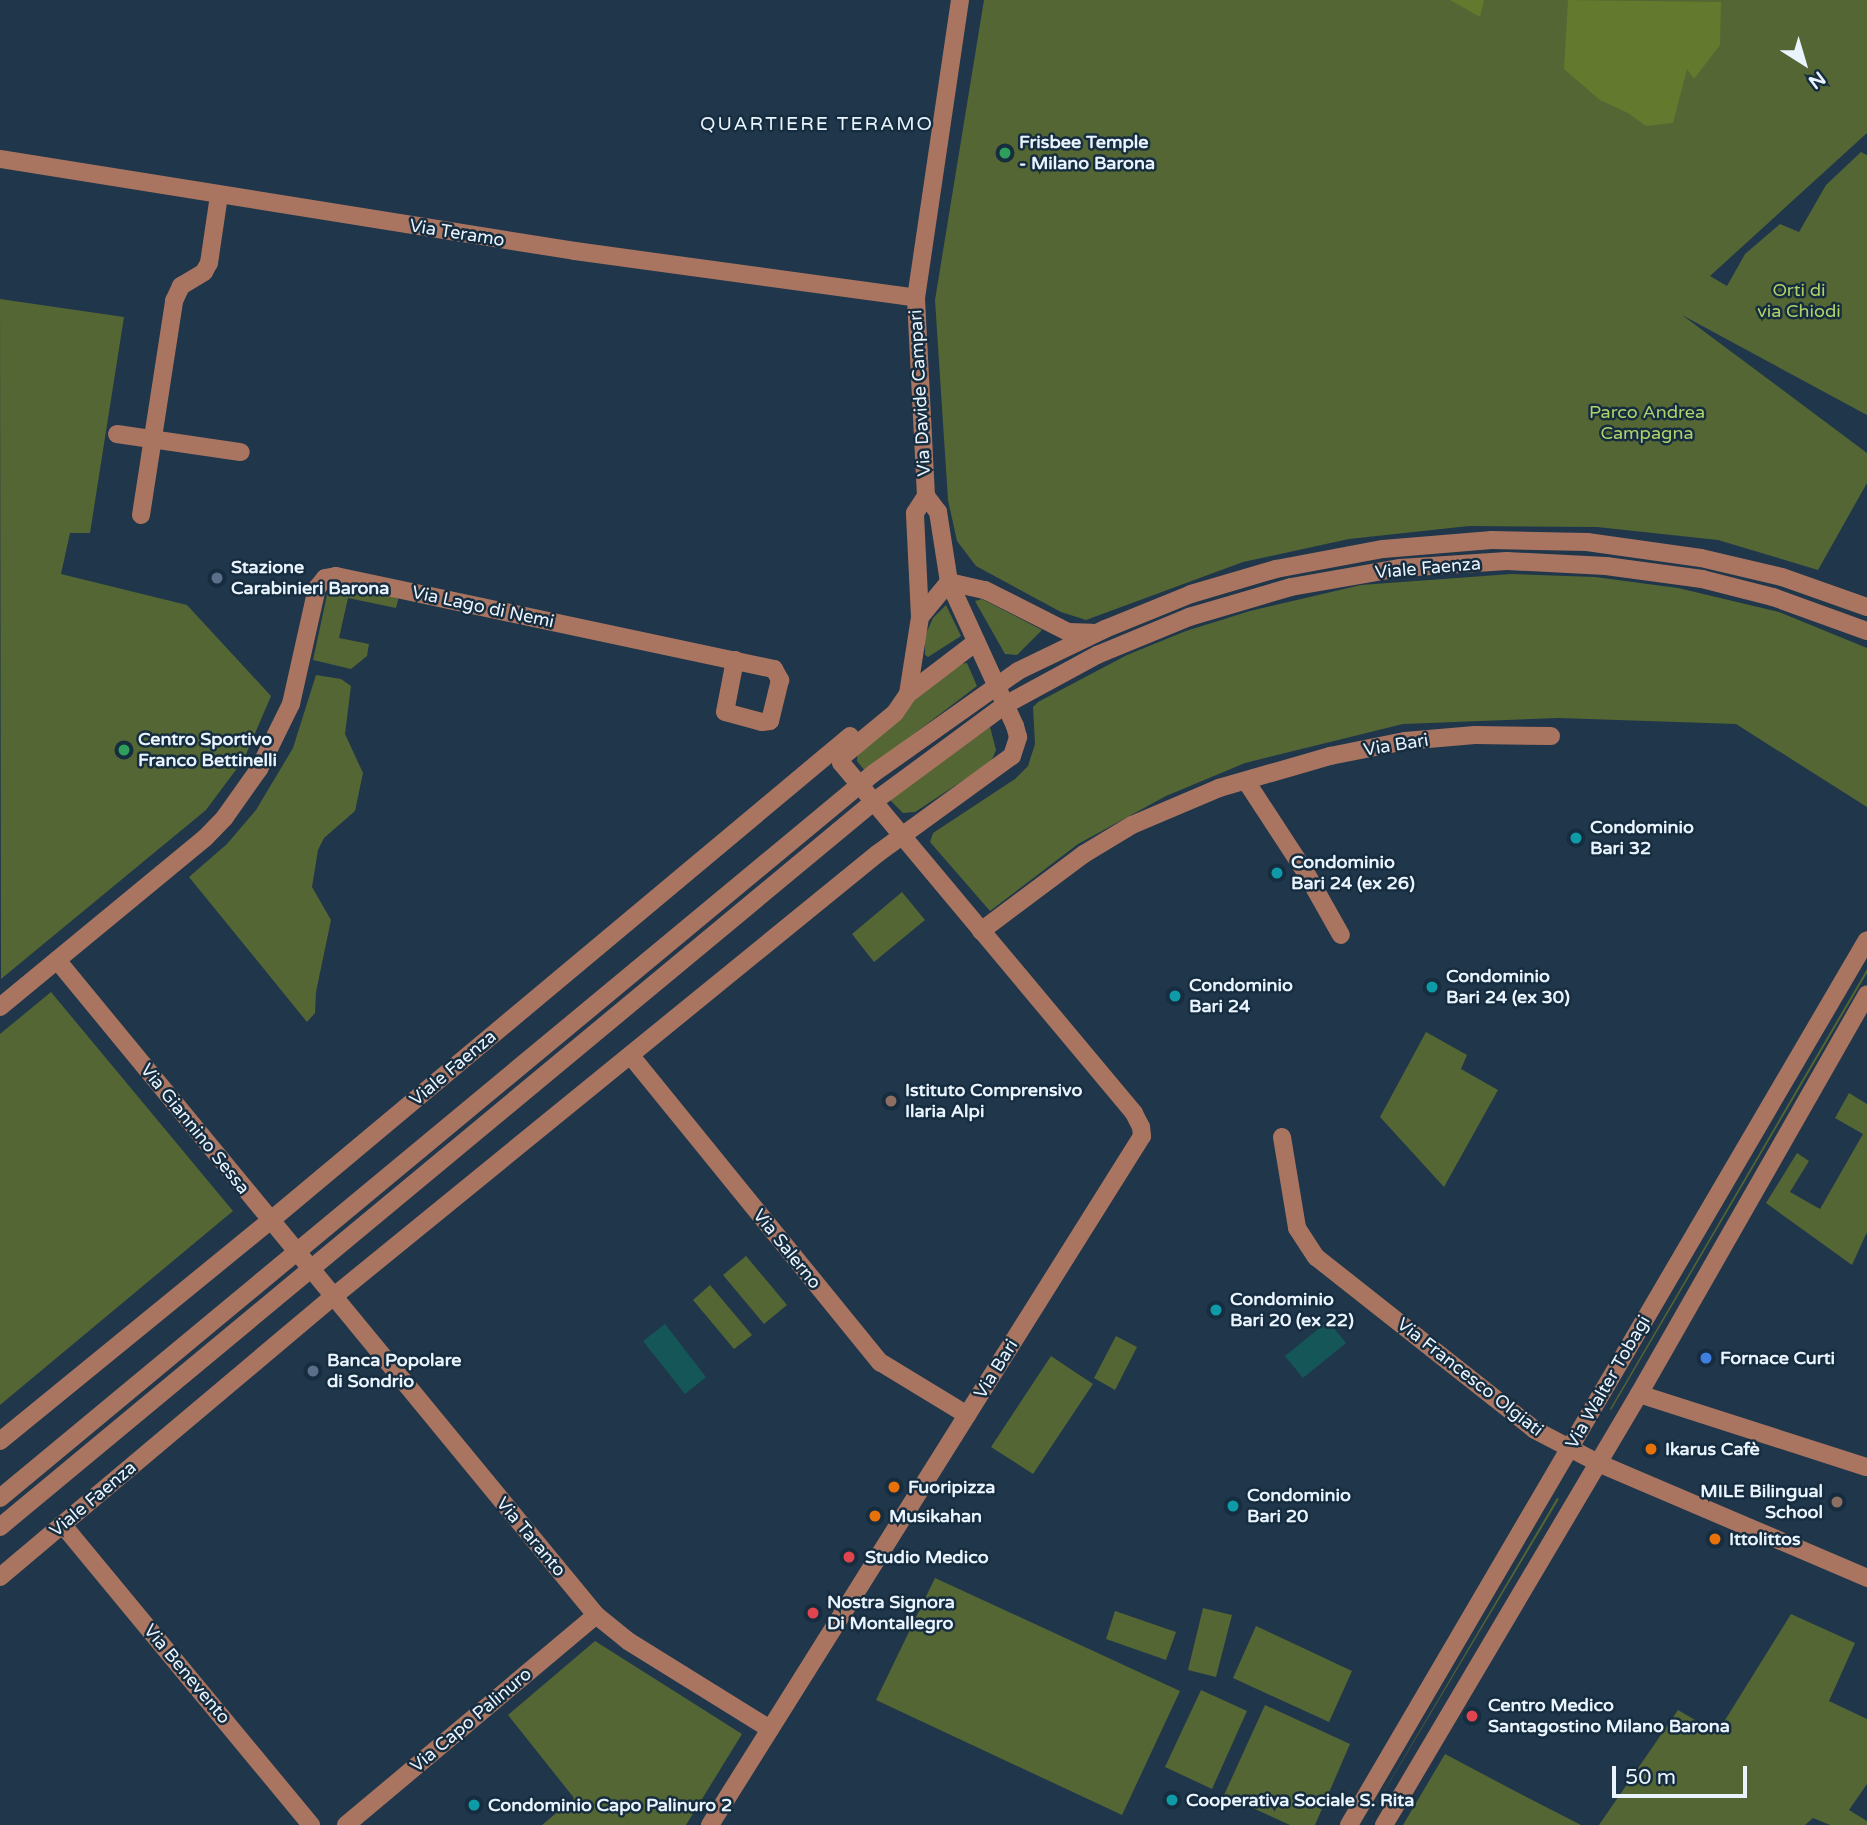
<!DOCTYPE html>
<meta charset="utf-8">
<style>
body{margin:0}
#map{position:relative;width:1867px;height:1825px;overflow:hidden;background:#20364a;font-family:"Varela Round",sans-serif}
div>[style]{position:absolute}
[style*='--x']{left:calc(var(--x)*1px);top:calc(var(--y)*1px);width:calc(var(--w)*1px);rotate:calc(var(--a)*1deg)}
.green>*{inset:0;background:#546633}
.forest>*{inset:0;background:#62792e}
.water>*{inset:0;background:#155759}
.minor>*{height:18px;margin:-9px;padding:0 9px;transform-origin:9px;border-radius:9px;background:#aa7560}
.dots>*{width:19px;height:19px;translate:-50% -50%;box-sizing:border-box;border:4px solid #162c3f;border-radius:50%}
span{translate:-50% -50%;white-space:nowrap;text-align:center;line-height:1.15;-webkit-text-stroke:5px #162c3f;paint-order:stroke}
.poi-label{font-size:18px;color:#e9f4ff;font-weight:700}
.left{translate:0 -50%;text-align:left}
.right{translate:-100% -50%;text-align:right}
.street-label{font-size:18px;color:#e9f4ff}
.park-label{font-size:18px;color:#b0d26b}
.neighbourhood-label{font-size:19px;color:#e9f4ff;letter-spacing:2px}
.north{position:absolute;left:1769px;top:28px;width:70px;height:70px;-webkit-text-stroke:5px #162c3f;paint-order:stroke;rotate:143deg;font-size:19px;font-weight:700;line-height:28px;text-align:center;color:#e9f4ff}
.north::after{content:'';display:block;margin:auto;width:24px;height:32px;background:#e9f4ff;clip-path:polygon(50% 0,100% 100%,50% 72%,0 100%)}
.scale{position:absolute;left:1612px;top:1766px;width:135px;height:32px;box-sizing:border-box;border:4px solid #e9f4ff;border-top:0;padding-left:9px;font-size:21px;line-height:24px;white-space:nowrap;color:#e9f4ff;-webkit-text-stroke:5px #162c3f;paint-order:stroke}
</style>
<div id="map">
<div class="green">
<i style="clip-path:polygon(984px 0,1867px 0,1867px 133px,1710px 276px,1727px 286px,1745px 254px,1780px 224px,1799px 232px,1826px 185px,1861px 152px,1867px 155px,1867px 415px,1682px 315px,1867px 453px,1867px 483px,1818px 570px,1718px 540px,1597px 527px,1469px 526px,1349px 539px,1243px 562px,1086px 620px,1061px 612px,976px 566px,957px 541px,948px 500px,935px 300px)"></i>
<i style="clip-path:polygon(0 299px,124px 317px,90px 533px,70px 533px,61px 574px,187px 605px,271px 696px,244px 759px,206px 810px,1px 979px)"></i>
<i style="clip-path:polygon(1511px 574px,1595px 577px,1678px 588px,1779px 612px,1867px 648px,1867px 807px,1736px 724px,1559px 718px,1403px 724px,1245px 763px,1166px 796px,1078px 844px,990px 911px,930px 842px,933px 833px,1015px 779px,1028px 766px,1035px 744px,1033px 707px,1038px 702px,1127px 655px,1186px 631px,1250px 611px,1361px 585px)"></i>
<i style="clip-path:polygon(335px 583px,399px 596px,396px 608px,348px 598px,339px 638px,369px 644px,367px 656px,351px 669px,313px 660px,328px 590px)"></i>
<i style="clip-path:polygon(982px 599px,1042px 630px,1017px 655px,1005px 654px,975px 601px)"></i>
<i style="clip-path:polygon(946px 605px,961px 636px,928px 657px,925px 655px,925px 636px,933px 618px)"></i>
<i style="clip-path:polygon(967px 663px,977px 686px,865px 771px,857px 761px,858px 748px,958px 664px)"></i>
<i style="clip-path:polygon(316px 675px,341px 679px,351px 686px,345px 734px,363px 773px,355px 811px,324px 838px,318px 850px,312px 887px,331px 920px,316px 992px,315px 1013px,307px 1022px,189px 877px,227px 844px,256px 810px,293px 748px)"></i>
<i style="clip-path:polygon(990px 727px,996px 750px,991px 762px,915px 812px,903px 813px,890px 800px)"></i>
<i style="clip-path:polygon(902px 892px,925px 920px,874px 962px,852px 934px)"></i>
<i style="clip-path:polygon(1867px 969px,1867px 973px,1611px 1410px,1610px 1409px)"></i>
<i style="clip-path:polygon(51px 992px,233px 1211px,0 1405px,0 1034px)"></i>
<i style="clip-path:polygon(1426px 1032px,1467px 1055px,1461px 1069px,1498px 1090px,1444px 1187px,1380px 1117px)"></i>
<i style="clip-path:polygon(1849px 1093px,1867px 1104px,1867px 1232px,1852px 1265px,1766px 1203px,1797px 1153px,1809px 1161px,1790px 1192px,1820px 1209px,1863px 1134px,1835px 1118px)"></i>
<i style="clip-path:polygon(746px 1256px,787px 1305px,764px 1324px,723px 1275px)"></i>
<i style="clip-path:polygon(710px 1285px,752px 1335px,734px 1349px,693px 1300px)"></i>
<i style="clip-path:polygon(1116px 1336px,1137px 1347px,1115px 1390px,1094px 1378px)"></i>
<i style="clip-path:polygon(1051px 1356px,1093px 1384px,1033px 1474px,991px 1447px)"></i>
<i style="clip-path:polygon(1557px 1498px,1559px 1499px,1364px 1825px)"></i>
<i style="clip-path:polygon(935px 1578px,1180px 1691px,1122px 1815px,876px 1700px)"></i>
<i style="clip-path:polygon(1203px 1608px,1232px 1615px,1216px 1677px,1188px 1670px)"></i>
<i style="clip-path:polygon(1115px 1611px,1176px 1632px,1166px 1660px,1106px 1639px)"></i>
<i style="clip-path:polygon(1791px 1614px,1855px 1643px,1829px 1701px,1867px 1719px,1867px 1784px,1849px 1810px,1867px 1821px,1867px 1825px,1830px 1825px,1813px 1818px,1805px 1825px,1599px 1825px,1678px 1710px,1717px 1733px)"></i>
<i style="clip-path:polygon(1256px 1626px,1352px 1671px,1329px 1722px,1233px 1678px)"></i>
<i style="clip-path:polygon(595px 1641px,742px 1734px,686px 1825px,542px 1825px,574px 1798px,508px 1715px)"></i>
<i style="clip-path:polygon(1201px 1690px,1247px 1711px,1212px 1789px,1165px 1767px)"></i>
<i style="clip-path:polygon(1265px 1705px,1350px 1744px,1315px 1825px,1290px 1825px,1224px 1795px)"></i>
<i style="clip-path:polygon(1445px 1754px,1513px 1790px,1581px 1825px,1403px 1825px)"></i>
</div>
<div class="forest">
<i style="clip-path:polygon(1450px 0,1484px 0,1480px 17px)"></i>
<i style="clip-path:polygon(1568px 0,1721px 2px,1720px 45px,1694px 79px,1687px 69px,1673px 123px,1646px 126px,1628px 113px,1600px 100px,1564px 69px)"></i>
</div>
<div class="water">
<i style="clip-path:polygon(1328px 1321px,1346px 1343px,1303px 1378px,1285px 1356px)"></i>
<i style="clip-path:polygon(665px 1324px,706px 1377px,685px 1394px,643px 1341px)"></i>
</div>
<div class="minor">
<i style="--x:0;--y:159;--w:582;--a:9.09"></i>
<i style="--x:575;--y:251;--w:344;--a:7.8"></i>
<i style="--x:117;--y:434;--w:125;--a:8.3"></i>
<i style="--x:141;--y:515;--w:217;--a:-81.2"></i>
<i style="--x:174;--y:301;--w:17;--a:-65"></i>
<i style="--x:181;--y:286;--w:27;--a:-31"></i>
<i style="--x:204;--y:272;--w:10;--a:-61"></i>
<i style="--x:209;--y:263;--w:69;--a:-81.6"></i>
<i style="--x:949;--y:582;--w:37;--a:13"></i>
<i style="--x:985;--y:590;--w:93;--a:26.8"></i>
<i style="--x:1068;--y:632;--w:24;--a:2"></i>
<i style="--x:920;--y:617;--w:45;--a:-50.4"></i>
<i style="--x:908;--y:694;--w:78;--a:-81.1"></i>
<i style="--x:920;--y:617;--w:104;--a:-92.8"></i>
<i style="--x:915;--y:513;--w:20;--a:-57"></i>
<i style="--x:926;--y:496;--w:198;--a:-92.9"></i>
<i style="--x:916;--y:298;--w:301;--a:-81.6"></i>
<i style="--x:1246;--y:781;--w:110;--a:56.9"></i>
<i style="--x:1306;--y:873;--w:71;--a:60.6"></i>
<i style="--x:981;--y:931;--w:129;--a:-36.8"></i>
<i style="--x:1084;--y:854;--w:56;--a:-31.1"></i>
<i style="--x:1132;--y:825;--w:95;--a:-23"></i>
<i style="--x:1219;--y:788;--w:116;--a:-16.1"></i>
<i style="--x:1330;--y:756;--w:76;--a:-11.3"></i>
<i style="--x:1405;--y:741;--w:70;--a:-4.9"></i>
<i style="--x:1475;--y:735;--w:76;--a:0.8"></i>
<i style="--x:57;--y:960;--w:848;--a:50.55"></i>
<i style="--x:596;--y:1615;--w:41;--a:39.1"></i>
<i style="--x:628;--y:1641;--w:167;--a:31.8"></i>
<i style="--x:0;--y:1007;--w:266;--a:-39.5"></i>
<i style="--x:205;--y:838;--w:29;--a:-46"></i>
<i style="--x:225;--y:817;--w:59;--a:-54.7"></i>
<i style="--x:259;--y:769;--w:72;--a:-63.8"></i>
<i style="--x:291;--y:704;--w:119;--a:-77.4"></i>
<i style="--x:317;--y:588;--w:13;--a:-51"></i>
<i style="--x:325;--y:578;--w:11;--a:-10"></i>
<i style="--x:336;--y:576;--w:448;--a:12"></i>
<i style="--x:774;--y:669;--w:13;--a:61"></i>
<i style="--x:780;--y:680;--w:42;--a:103.7"></i>
<i style="--x:770;--y:721;--w:8;--a:173"></i>
<i style="--x:762;--y:722;--w:38;--a:-165"></i>
<i style="--x:725;--y:712;--w:53;--a:-79.1"></i>
<i style="--x:631;--y:1056;--w:395;--a:50.9"></i>
<i style="--x:880;--y:1362;--w:102;--a:31.3"></i>
<i style="--x:1282;--y:1137;--w:92;--a:80.6"></i>
<i style="--x:1297;--y:1228;--w:35;--a:57"></i>
<i style="--x:1316;--y:1257;--w:279;--a:38.3"></i>
<i style="--x:1535;--y:1430;--w:71;--a:27.6"></i>
<i style="--x:1598;--y:1463;--w:293;--a:23.1"></i>
<i style="--x:1639;--y:1394;--w:239;--a:17.8"></i>
<i style="--x:0;--y:1441;--w:348;--a:-39.2"></i>
<i style="--x:270;--y:1221;--w:756;--a:-39.9"></i>
<i style="--x:0;--y:1498;--w:1136;--a:-39.68"></i>
<i style="--x:874;--y:773;--w:176;--a:-35.3"></i>
<i style="--x:1018;--y:671;--w:97;--a:-25.8"></i>
<i style="--x:1105;--y:629;--w:93;--a:-22.1"></i>
<i style="--x:1191;--y:594;--w:89;--a:-16.4"></i>
<i style="--x:1276;--y:569;--w:109;--a:-10.6"></i>
<i style="--x:1383;--y:549;--w:109;--a:-4.7"></i>
<i style="--x:1492;--y:540;--w:95;--a:1.2"></i>
<i style="--x:1587;--y:542;--w:115;--a:8"></i>
<i style="--x:1701;--y:558;--w:83;--a:13.2"></i>
<i style="--x:1782;--y:577;--w:90;--a:19.4"></i>
<i style="--x:62;--y:1524;--w:391;--a:50.4"></i>
<i style="--x:0;--y:1527;--w:1133;--a:-39.7"></i>
<i style="--x:872;--y:803;--w:165;--a:-36.4"></i>
<i style="--x:1005;--y:705;--w:105;--a:-28.5"></i>
<i style="--x:1097;--y:655;--w:100;--a:-22.4"></i>
<i style="--x:1189;--y:617;--w:106;--a:-16.4"></i>
<i style="--x:1291;--y:587;--w:111;--a:-9.9"></i>
<i style="--x:1400;--y:568;--w:107;--a:-3.7"></i>
<i style="--x:1507;--y:561;--w:99;--a:2.9"></i>
<i style="--x:1606;--y:566;--w:97;--a:7.7"></i>
<i style="--x:1702;--y:579;--w:73;--a:14.2"></i>
<i style="--x:1773;--y:597;--w:100;--a:19.9"></i>
<i style="--x:0;--y:1577;--w:435;--a:-40.1"></i>
<i style="--x:333;--y:1297;--w:702;--a:-39.16"></i>
<i style="--x:877;--y:854;--w:167;--a:-36"></i>
<i style="--x:1012;--y:756;--w:20;--a:-72"></i>
<i style="--x:1018;--y:737;--w:11;--a:-105"></i>
<i style="--x:1015;--y:726;--w:158;--a:-114.6"></i>
<i style="--x:949;--y:582;--w:71;--a:-98.9"></i>
<i style="--x:938;--y:512;--w:20;--a:-127"></i>
<i style="--x:346;--y:1825;--w:326;--a:-40"></i>
<i style="--x:710;--y:1825;--w:813;--a:-57.91"></i>
<i style="--x:1142;--y:1136;--w:9;--a:-96"></i>
<i style="--x:1141;--y:1127;--w:16;--a:-117"></i>
<i style="--x:1134;--y:1113;--w:456;--a:-129.9"></i>
<i style="--x:841;--y:763;--w:7;--a:-74"></i>
<i style="--x:843;--y:756;--w:67;--a:-39.6"></i>
<i style="--x:895;--y:713;--w:23;--a:-56"></i>
<i style="--x:908;--y:694;--w:86;--a:-37.4"></i>
<i style="--x:1349;--y:1825;--w:1025;--a:-59.66"></i>
<i style="--x:1384;--y:1825;--w:501;--a:-59.39"></i>
<i style="--x:1639;--y:1394;--w:460;--a:-60.3"></i>
</div>
<div class="dots">
<i style="left:1005px;top:153px;background:#2e9e5b"></i>
<i style="left:217px;top:578px;background:#5c6f8a"></i>
<i style="left:124px;top:750px;background:#2e9e5b"></i>
<i style="left:1576px;top:838px;background:#0f9aa8"></i>
<i style="left:1277px;top:873px;background:#0f9aa8"></i>
<i style="left:1432px;top:987px;background:#0f9aa8"></i>
<i style="left:1175px;top:996px;background:#0f9aa8"></i>
<i style="left:891px;top:1101px;background:#8d6e63"></i>
<i style="left:1216px;top:1310px;background:#0f9aa8"></i>
<i style="left:1706px;top:1358px;background:#3f7fe0"></i>
<i style="left:313px;top:1371px;background:#5c6f8a"></i>
<i style="left:1651px;top:1449px;background:#e8710a"></i>
<i style="left:894px;top:1487px;background:#e8710a"></i>
<i style="left:1837px;top:1502px;background:#8d6e63"></i>
<i style="left:1233px;top:1506px;background:#0f9aa8"></i>
<i style="left:875px;top:1516px;background:#e8710a"></i>
<i style="left:1715px;top:1539px;background:#e8710a"></i>
<i style="left:849px;top:1557px;background:#e0444e"></i>
<i style="left:813px;top:1613px;background:#e0444e"></i>
<i style="left:1472px;top:1716px;background:#e0444e"></i>
<i style="left:1172px;top:1800px;background:#0f9aa8"></i>
<i style="left:474px;top:1805px;background:#0f9aa8"></i>
</div>
<div class="poi-label">
<span class="left" style="left:1019px;top:153px">Frisbee Temple<br>- Milano Barona</span>
<span class="left" style="left:231px;top:578px">Stazione<br>Carabinieri Barona</span>
<span class="left" style="left:138px;top:750px">Centro Sportivo<br>Franco Bettinelli</span>
<span class="left" style="left:1590px;top:838px">Condominio<br>Bari 32</span>
<span class="left" style="left:1291px;top:873px">Condominio<br>Bari 24 (ex 26)</span>
<span class="left" style="left:1446px;top:987px">Condominio<br>Bari 24 (ex 30)</span>
<span class="left" style="left:1189px;top:996px">Condominio<br>Bari 24</span>
<span class="left" style="left:905px;top:1101px">Istituto Comprensivo<br>Ilaria Alpi</span>
<span class="left" style="left:1230px;top:1310px">Condominio<br>Bari 20 (ex 22)</span>
<span class="left" style="left:1720px;top:1358px">Fornace Curti</span>
<span class="left" style="left:327px;top:1371px">Banca Popolare<br>di Sondrio</span>
<span class="left" style="left:1665px;top:1449px">Ikarus Cafè</span>
<span class="left" style="left:908px;top:1487px">Fuoripizza</span>
<span class="right" style="left:1823px;top:1502px">MILE Bilingual<br>School</span>
<span class="left" style="left:1247px;top:1506px">Condominio<br>Bari 20</span>
<span class="left" style="left:889px;top:1516px">Musikahan</span>
<span class="left" style="left:1729px;top:1539px">Ittolittos</span>
<span class="left" style="left:865px;top:1557px">Studio Medico</span>
<span class="left" style="left:827px;top:1613px">Nostra Signora<br>Di Montallegro</span>
<span class="left" style="left:1488px;top:1716px">Centro Medico<br>Santagostino Milano Barona</span>
<span class="left" style="left:1186px;top:1800px">Cooperativa Sociale S. Rita</span>
<span class="left" style="left:488px;top:1805px">Condominio Capo Palinuro 2</span>
</div>
<div class="street-label">
<span style="left:457px;top:233px;rotate:9deg">Via Teramo</span>
<span style="left:920px;top:393px;rotate:-93deg">Via Davide Campari</span>
<span style="left:1428px;top:568px;rotate:-5deg">Viale Faenza</span>
<span style="left:483px;top:607px;rotate:12deg">Via Lago di Nemi</span>
<span style="left:1396px;top:745px;rotate:-9deg">Via Bari</span>
<span style="left:453px;top:1068px;rotate:-40deg">Viale Faenza</span>
<span style="left:195px;top:1129px;rotate:51deg">Via Giannino Sessa</span>
<span style="left:787px;top:1249px;rotate:51deg">Via Salerno</span>
<span style="left:996px;top:1369px;rotate:-58deg">Via Bari</span>
<span style="left:1470px;top:1377px;rotate:38deg">Via Francesco Olgiati</span>
<span style="left:1608px;top:1382px;rotate:-60deg">Via Walter Tobagi</span>
<span style="left:93px;top:1499px;rotate:-40deg">Viale Faenza</span>
<span style="left:531px;top:1537px;rotate:50deg">Via Taranto</span>
<span style="left:187px;top:1674px;rotate:50deg">Via Benevento</span>
<span style="left:471px;top:1720px;rotate:-40deg">Via Capo Palinuro</span>
</div>
<div class="park-label">
<span style="left:1799px;top:301px">Orti di<br>via Chiodi</span>
<span style="left:1647px;top:423px">Parco Andrea<br>Campagna</span>
</div>
<div class="neighbourhood-label">
<span style="left:817px;top:125px">QUARTIERE TERAMO</span>
</div>
<div class="north">N</div>
<div class="scale">50 m</div>
</div>
